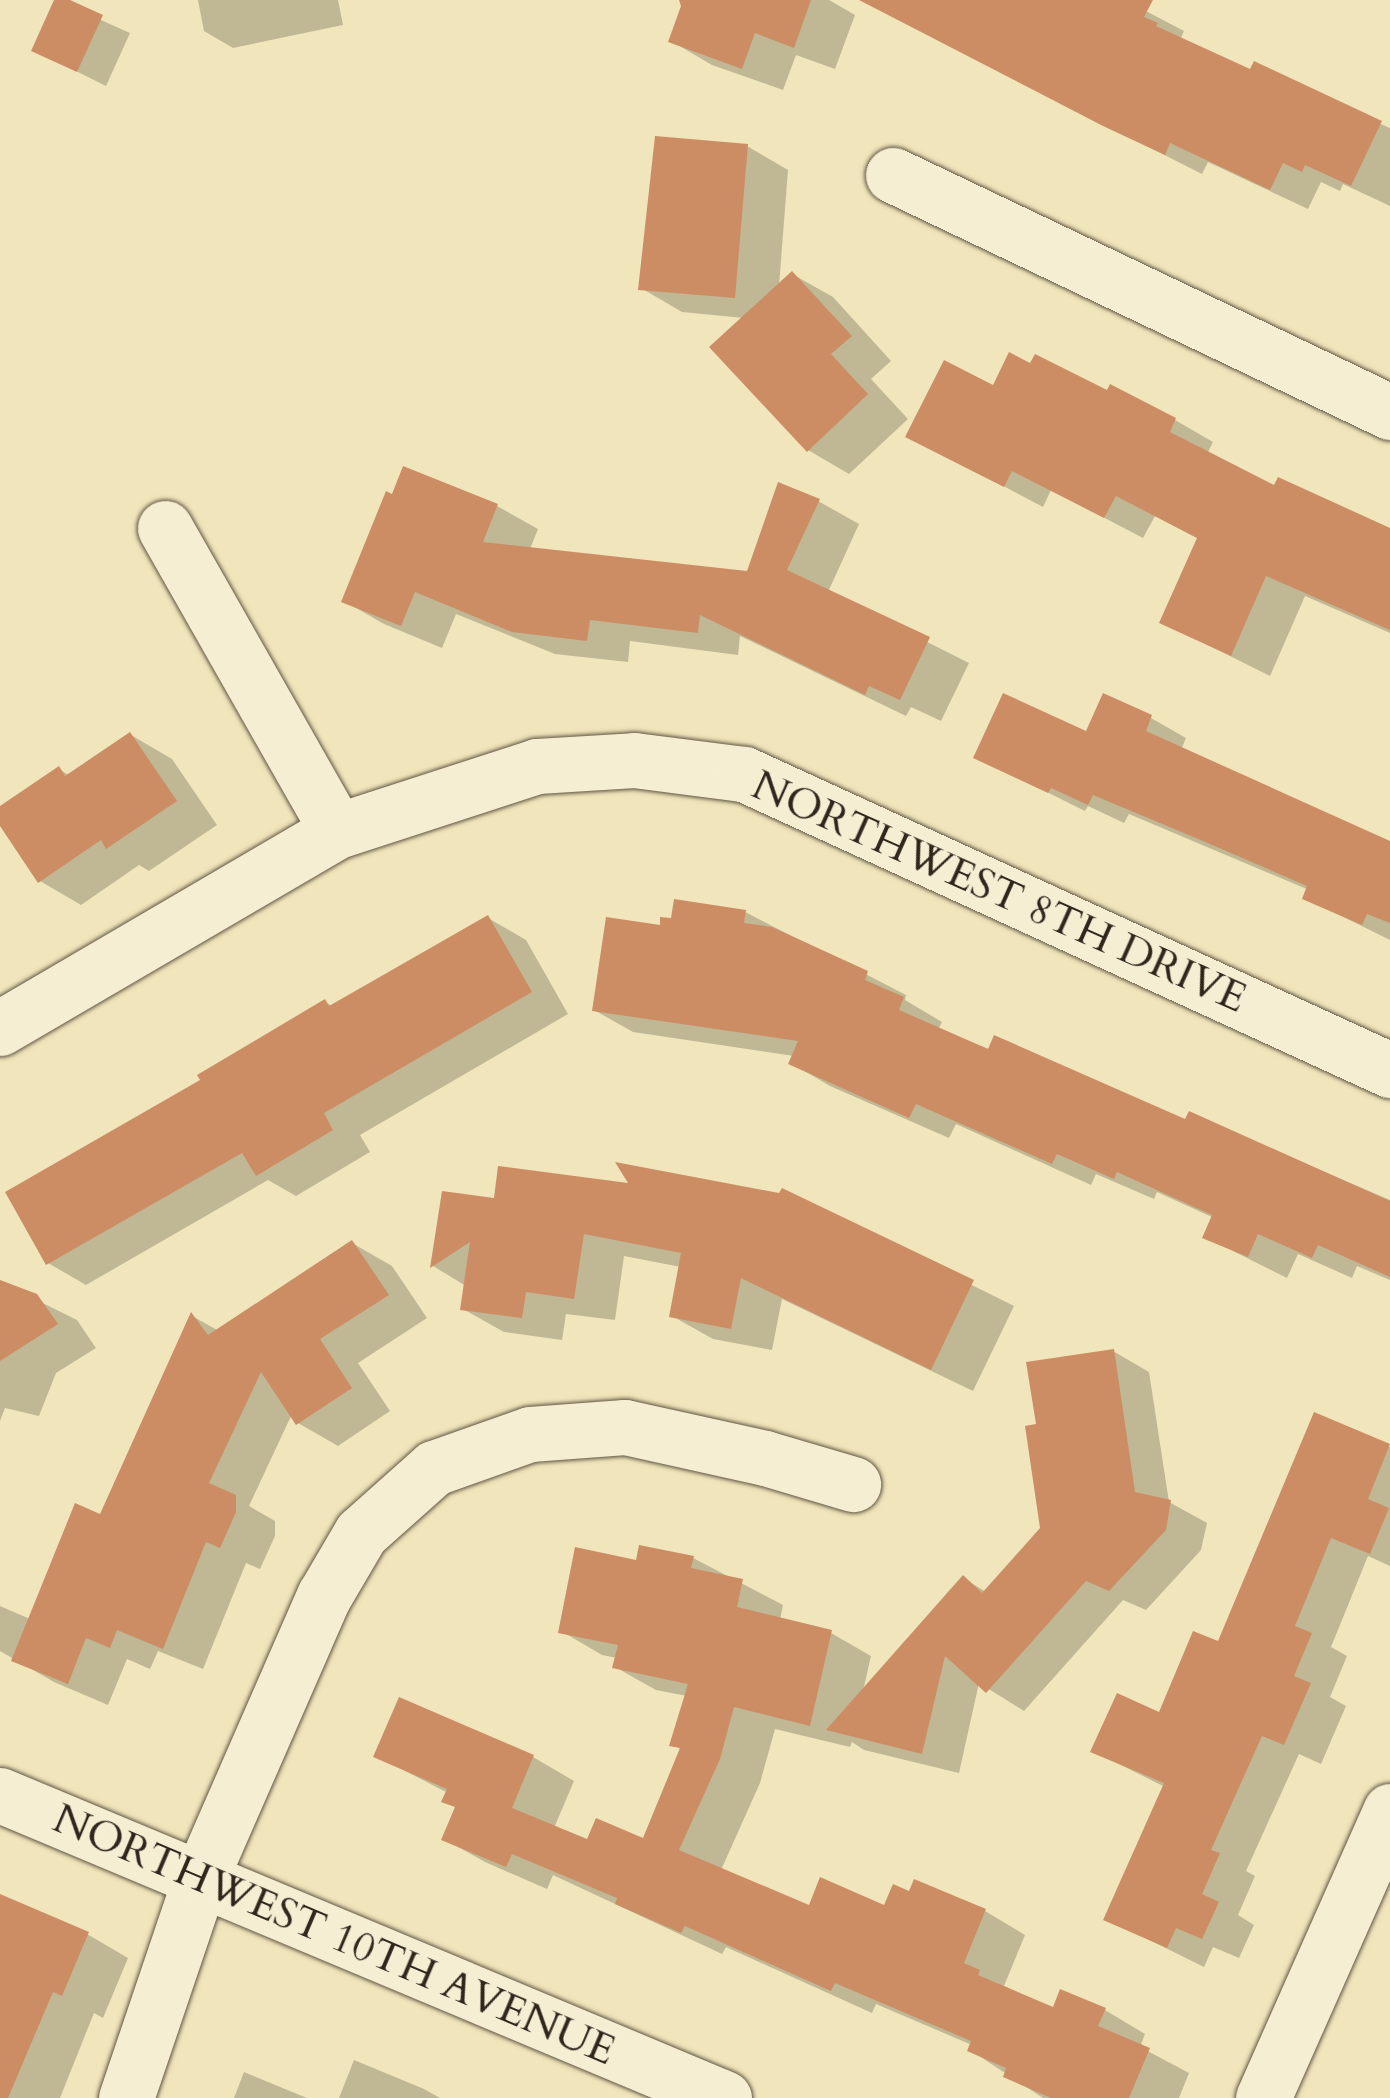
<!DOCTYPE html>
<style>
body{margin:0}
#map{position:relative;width:1390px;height:2098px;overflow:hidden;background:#f1e5bb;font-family:Cardo,serif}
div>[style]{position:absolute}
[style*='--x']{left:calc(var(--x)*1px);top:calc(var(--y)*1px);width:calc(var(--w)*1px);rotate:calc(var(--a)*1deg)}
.shadow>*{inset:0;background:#0003}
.building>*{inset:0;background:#cc8d65}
.roads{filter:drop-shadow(0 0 2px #605644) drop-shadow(0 0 2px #605644)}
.minor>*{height:55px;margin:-27.5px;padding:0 27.5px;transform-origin:27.5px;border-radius:27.5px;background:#f6eed3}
span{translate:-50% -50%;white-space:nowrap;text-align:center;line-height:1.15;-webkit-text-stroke:8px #f6eed3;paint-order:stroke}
.street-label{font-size:42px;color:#30261d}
</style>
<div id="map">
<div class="shadow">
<i style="clip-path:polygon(56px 0,130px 33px,106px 86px,34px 50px)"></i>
<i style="clip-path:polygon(198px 0,338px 0,343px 25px,233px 48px,204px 31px)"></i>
<i style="clip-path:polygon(686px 0,829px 0,855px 15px,835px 69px,796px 55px,783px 90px,712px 65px,671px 41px)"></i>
<i style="clip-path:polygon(915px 0,1125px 0,1184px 31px,1181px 38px,1196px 47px,1390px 128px,1390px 206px,1343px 184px,1340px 191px,1321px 182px,1308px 209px,1208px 162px,1202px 174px,941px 42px)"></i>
<i style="clip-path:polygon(747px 146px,788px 170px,779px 286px,792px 274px,833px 297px,891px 361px,871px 379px,908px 419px,849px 474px,808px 450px,744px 318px,682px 312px,641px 288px)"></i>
<i style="clip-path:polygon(994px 388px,1108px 394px,1175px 420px,1213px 442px,1207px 454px,1275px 489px,1390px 532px,1390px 633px,1305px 596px,1270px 676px,1162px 622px,1199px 539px,1155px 516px,1143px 538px,1051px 490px,1043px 507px,908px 436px)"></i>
<i style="clip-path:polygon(818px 501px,859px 524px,828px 592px,969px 663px,941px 721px,911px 707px,906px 716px,740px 636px,738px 655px,630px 641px,628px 662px,555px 654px,456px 614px,442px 648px,384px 624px,344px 601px,497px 506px,538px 529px,530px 549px,748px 574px)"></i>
<i style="clip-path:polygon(1151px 718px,1186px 738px,1181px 750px,1390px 844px,1390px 940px,1305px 898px,1309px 890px,1129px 814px,1124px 823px,1088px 806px,1085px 811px,976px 757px)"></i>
<i style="clip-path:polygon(131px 735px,172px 759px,217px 825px,149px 871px,139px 865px,81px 905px,40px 881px,0 822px,0 809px,59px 769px,70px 776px)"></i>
<i style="clip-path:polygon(745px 912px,906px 995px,905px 1000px,942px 1022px,938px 1030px,1186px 1123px,1190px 1114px,1390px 1200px,1390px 1280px,1357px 1266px,1352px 1278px,1298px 1254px,1287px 1278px,1205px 1237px,1214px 1218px,1157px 1192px,1154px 1199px,1096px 1174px,1091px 1185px,956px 1124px,949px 1138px,830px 1086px,791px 1063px,794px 1056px,633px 1032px,594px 1010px,662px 928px)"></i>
<i style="clip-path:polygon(488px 918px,526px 940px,568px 1014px,360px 1135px,370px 1152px,296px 1196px,268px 1180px,86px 1285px,48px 1263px,325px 1002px,334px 1007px)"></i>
<i style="clip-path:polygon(633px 1186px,781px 1196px,783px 1191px,1014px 1306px,973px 1391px,782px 1299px,772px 1350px,713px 1339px,672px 1316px,681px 1267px,624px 1256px,615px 1320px,566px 1314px,562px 1340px,504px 1332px,463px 1309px,466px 1286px,433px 1266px,444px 1194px,496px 1201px)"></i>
<i style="clip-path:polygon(352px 1243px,392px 1266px,427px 1318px,358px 1363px,390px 1411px,338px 1446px,298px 1423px,292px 1414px,249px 1506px,275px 1521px,275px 1536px,260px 1569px,246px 1563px,203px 1669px,158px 1651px,150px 1669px,127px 1659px,108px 1705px,54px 1682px,0 1651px,0 1606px,30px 1619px,101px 1517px,192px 1316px,219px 1331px)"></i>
<i style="clip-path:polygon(0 1282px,77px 1320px,96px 1348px,56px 1373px,39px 1416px,5px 1408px,0 1421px)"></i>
<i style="clip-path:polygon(1113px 1351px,1149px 1372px,1169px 1502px,1207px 1523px,1201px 1550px,1146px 1610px,1123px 1600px,1024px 1711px,979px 1683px,959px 1773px,864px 1750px,852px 1742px,850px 1747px,775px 1729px,760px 1783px,721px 1870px,810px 1908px,985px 1911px,1025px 1935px,1004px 1986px,1054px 2010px,1105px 2010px,1145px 2034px,1140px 2047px,1189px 2073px,1179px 2098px,1043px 2098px,970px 2050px,972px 2045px,876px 2004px,872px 2013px,726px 1947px,722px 1954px,553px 1875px,547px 1889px,485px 1862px,444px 1839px,458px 1808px,448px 1793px,376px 1756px,400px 1700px,533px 1757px,574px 1781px,554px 1828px,589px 1842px,645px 1841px,682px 1750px,672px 1744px,687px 1696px,656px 1690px,615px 1667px,617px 1658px,602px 1655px,561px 1631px,638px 1563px,693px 1558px,783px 1605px,780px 1620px,831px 1633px,871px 1656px,863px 1691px,963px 1578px,986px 1592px,1042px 1528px,1039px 1426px)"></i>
<i style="clip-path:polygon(1316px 1415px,1390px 1447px,1390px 1566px,1368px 1556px,1331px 1647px,1347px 1656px,1330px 1697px,1346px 1706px,1321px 1764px,1299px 1754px,1246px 1871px,1255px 1876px,1238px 1915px,1254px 1925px,1239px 1958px,1213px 1947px,1204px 1967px,1107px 1919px,1165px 1787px,1093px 1751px,1160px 1715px,1219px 1644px)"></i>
<i style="clip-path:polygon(0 1897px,87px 1934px,128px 1958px,103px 2018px,94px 2013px,60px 2098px,0 2098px)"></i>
<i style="clip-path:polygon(354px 2060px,424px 2089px,440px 2098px,339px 2098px)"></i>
<i style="clip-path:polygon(244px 2072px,307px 2098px,234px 2098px)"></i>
</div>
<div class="building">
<i style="clip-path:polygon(54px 0,70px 0,103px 15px,77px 72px,31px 51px)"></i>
<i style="clip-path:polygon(679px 0,811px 0,794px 48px,755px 33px,742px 69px,668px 42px,681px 6px)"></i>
<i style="clip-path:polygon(859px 0,1153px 0,1144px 17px,1158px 23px,1156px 26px,1250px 69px,1254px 61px,1382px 121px,1351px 186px,1305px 165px,1302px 172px,1283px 163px,1270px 190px,1170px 143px,1165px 155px,1103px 126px)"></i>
<i style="clip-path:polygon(655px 136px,748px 144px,735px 298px,638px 290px)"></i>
<i style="clip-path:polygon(792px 271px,852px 336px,831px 354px,868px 394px,807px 452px,709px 347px)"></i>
<i style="clip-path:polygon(1009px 352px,1030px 363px,1035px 354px,1107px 390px,1110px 384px,1176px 418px,1170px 432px,1274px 485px,1278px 477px,1390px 528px,1390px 630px,1266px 576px,1231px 656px,1159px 623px,1197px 538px,1116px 496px,1104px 518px,1012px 471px,1004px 487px,905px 437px,944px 360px,993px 385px)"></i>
<i style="clip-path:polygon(403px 466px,498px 504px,483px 542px,747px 571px,778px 482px,820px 499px,787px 570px,930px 637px,900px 700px,869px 686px,865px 695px,700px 615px,698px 633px,590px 620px,587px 641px,512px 632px,415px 592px,401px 626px,341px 602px,386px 491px,392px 494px)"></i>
<i style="clip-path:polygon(1003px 693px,1086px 731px,1103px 693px,1152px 715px,1146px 731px,1390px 841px,1390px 923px,1367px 914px,1362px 925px,1302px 899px,1307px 886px,1203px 841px,1093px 795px,1088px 805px,1051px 788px,1048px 793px,973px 758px)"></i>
<i style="clip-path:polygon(130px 732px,177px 801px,106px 849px,101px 840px,38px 883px,0 826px,0 806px,59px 766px,65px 776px)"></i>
<i style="clip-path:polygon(674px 899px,746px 910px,744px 923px,772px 927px,868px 971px,865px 980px,904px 997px,899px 1010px,988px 1049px,994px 1035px,1185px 1119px,1189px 1111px,1390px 1201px,1390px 1277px,1318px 1245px,1312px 1258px,1258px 1234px,1248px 1257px,1202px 1238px,1212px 1215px,1117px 1172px,1114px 1179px,1057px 1154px,1052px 1164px,916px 1104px,909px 1118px,788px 1064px,798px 1041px,592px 1011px,606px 917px,660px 925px,660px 917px,671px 918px)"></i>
<i style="clip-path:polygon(488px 915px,532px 992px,324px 1113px,333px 1130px,256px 1176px,242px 1153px,46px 1265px,5px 1192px,200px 1080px,197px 1075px,325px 999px,329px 1006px)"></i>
<i style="clip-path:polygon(615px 1162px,779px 1193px,782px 1188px,974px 1280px,931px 1370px,741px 1278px,731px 1329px,669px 1317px,681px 1253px,584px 1234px,574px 1299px,526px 1292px,522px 1318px,460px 1310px,470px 1242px,430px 1268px,442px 1191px,494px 1198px,498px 1166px,628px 1183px)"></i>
<i style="clip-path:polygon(352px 1240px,389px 1295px,320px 1339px,352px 1388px,296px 1425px,261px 1372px,209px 1483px,236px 1495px,236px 1512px,220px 1548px,206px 1542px,163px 1649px,117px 1630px,110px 1648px,86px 1638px,68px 1684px,11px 1661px,75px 1503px,100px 1514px,191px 1312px,208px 1335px)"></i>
<i style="clip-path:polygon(0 1280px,37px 1294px,58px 1324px,0 1361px)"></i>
<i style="clip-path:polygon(1114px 1349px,1135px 1492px,1171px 1500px,1166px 1530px,1109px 1591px,1086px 1581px,986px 1693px,945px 1656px,922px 1754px,826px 1730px,963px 1575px,982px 1593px,1040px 1528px,1025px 1426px,1036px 1424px,1026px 1362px)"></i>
<i style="clip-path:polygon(1314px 1412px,1390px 1444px,1368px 1499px,1389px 1508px,1370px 1554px,1331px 1538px,1295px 1626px,1312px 1633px,1294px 1676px,1311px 1683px,1284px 1745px,1262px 1736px,1211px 1850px,1220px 1853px,1202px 1894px,1219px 1902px,1202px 1939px,1176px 1928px,1167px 1948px,1103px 1920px,1164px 1783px,1090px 1752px,1117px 1693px,1159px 1712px,1193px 1631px,1218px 1641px)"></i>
<i style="clip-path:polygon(639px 1545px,694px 1556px,691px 1568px,743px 1579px,737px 1607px,832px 1630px,810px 1726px,734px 1707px,720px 1759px,679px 1850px,809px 1905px,820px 1877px,884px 1905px,893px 1884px,909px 1891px,914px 1879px,986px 1909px,964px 1963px,980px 1970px,978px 1975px,1053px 2007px,1060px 1989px,1106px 2008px,1098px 2026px,1150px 2048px,1129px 2098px,1051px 2098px,1003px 2077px,1006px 2068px,967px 2051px,971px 2041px,835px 1983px,831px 1991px,685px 1926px,681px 1933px,615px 1904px,617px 1898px,512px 1854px,506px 1867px,441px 1840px,455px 1807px,441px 1802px,447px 1789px,373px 1757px,399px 1697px,534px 1755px,512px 1808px,587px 1839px,596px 1818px,643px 1838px,680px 1748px,669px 1746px,688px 1684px,612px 1668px,618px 1645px,558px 1633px,575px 1547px,636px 1560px)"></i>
<i style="clip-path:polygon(0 1894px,89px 1932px,62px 1996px,53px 1992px,8px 2098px,0 2098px)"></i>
</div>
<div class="roads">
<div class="minor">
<i style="--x:893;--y:175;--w:551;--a:25.49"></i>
<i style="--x:165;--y:528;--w:348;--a:60.4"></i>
<i style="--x:0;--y:1028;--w:390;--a:-30.3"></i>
<i style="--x:337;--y:831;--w:210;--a:-18"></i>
<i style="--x:537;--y:766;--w:97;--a:-3.5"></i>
<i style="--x:634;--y:760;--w:111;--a:7.3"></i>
<i style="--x:744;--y:774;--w:711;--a:24.62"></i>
<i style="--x:0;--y:1795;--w:785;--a:22.71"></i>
<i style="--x:126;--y:2098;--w:233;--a:-71.3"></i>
<i style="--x:201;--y:1877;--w:307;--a:-66.4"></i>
<i style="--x:324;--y:1596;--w:73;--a:-59.6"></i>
<i style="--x:361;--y:1533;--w:98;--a:-41.7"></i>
<i style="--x:434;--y:1468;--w:102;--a:-19.5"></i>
<i style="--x:530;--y:1434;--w:95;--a:-4.2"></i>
<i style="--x:625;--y:1427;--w:143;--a:12.5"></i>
<i style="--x:765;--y:1458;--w:92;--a:16.5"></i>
<i style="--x:1263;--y:2098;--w:314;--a:-66.1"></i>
</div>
</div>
<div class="street-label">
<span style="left:999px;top:892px;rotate:24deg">NORTHWEST 8TH DRIVE</span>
<span style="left:334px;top:1935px;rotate:23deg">NORTHWEST 10TH AVENUE</span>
</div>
</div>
